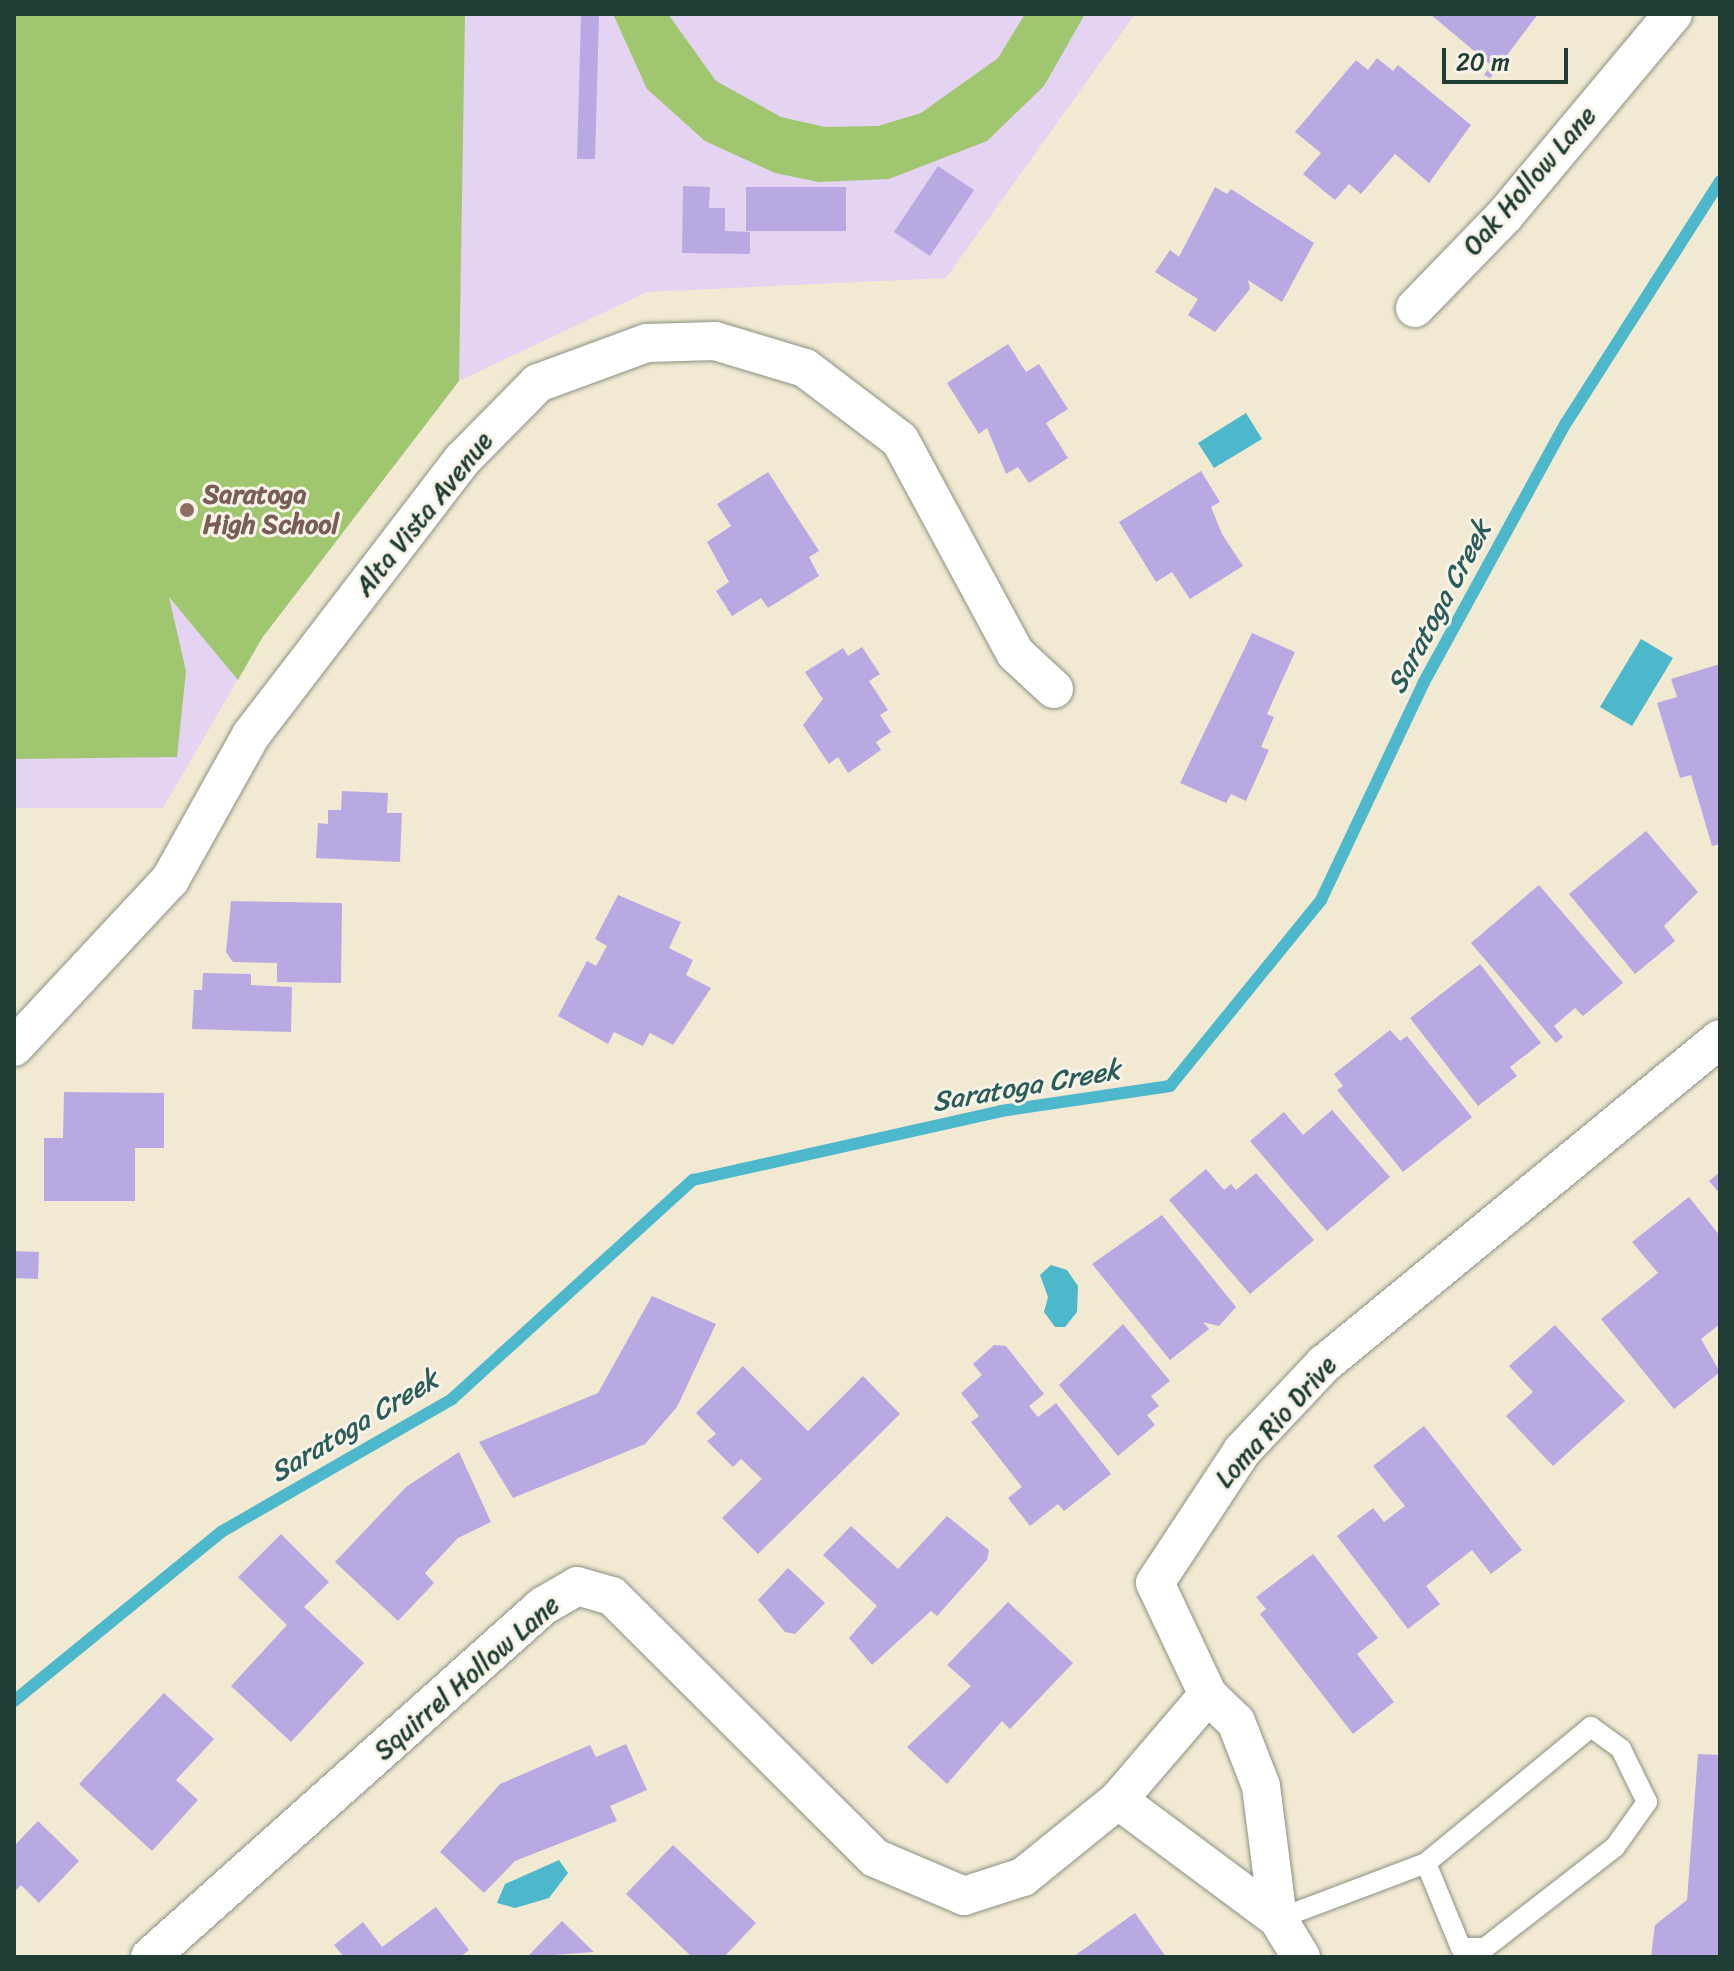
<!DOCTYPE html>
<style>
body{margin:0}
#map{position:relative;width:1734px;height:1971px;overflow:hidden;background:#f2e9d2;font-family:Sriracha,sans-serif}
div>[style]{position:absolute}
[style*='--x']{left:calc(var(--x)*1px);top:calc(var(--y)*1px);width:calc(var(--w)*1px);rotate:calc(var(--a)*1deg)}
.built>*{inset:0;background:#e4d3f1}
.green>*{inset:0;background:#a1c670}
.water>*{inset:0;background:#4db7cb}
.stream>*{height:12px;margin:-6px;padding:0 6px;transform-origin:6px;border-radius:6px;background:#4db7cb}
.building>*{inset:0;background:#b9a9e3}
.roads{filter:drop-shadow(0 0 2px #889383) drop-shadow(0 0 2px #889383)}
.service>*{height:20px;margin:-10px;padding:0 10px;transform-origin:10px;border-radius:10px;background:#fff}
.minor>*{height:38px;margin:-19px;padding:0 19px;transform-origin:19px;border-radius:19px;background:#fff}
.dots>*{width:22px;height:22px;translate:-50% -50%;box-sizing:border-box;border:4px solid #f7f3e8;border-radius:50%}
span{translate:-50% -50%;white-space:nowrap;text-align:center;line-height:1.15;-webkit-text-stroke:6px #f7f3e8;paint-order:stroke}
.street-label{font-size:26px;color:#1f3d34}
.education-label{font-size:26px;color:#785e54;font-weight:700}
.left{translate:0 -50%;text-align:left}
.water-label{font-size:28px;color:#2a5c5a;font-style:italic}
.frame{position:absolute;inset:0;border:16px solid #1f3d34;pointer-events:none}
.scale{position:absolute;left:1442px;top:48px;width:126px;height:36px;box-sizing:border-box;border:4px solid #1f3d34;border-top:0;padding-left:10px;font-size:24px;line-height:28px;white-space:nowrap;color:#1f3d34;-webkit-text-stroke:6px #f7f3e8;paint-order:stroke}
</style>
<div id="map">
<div class="built">
<i style="clip-path:polygon(14px 14px,1135px 14px,946px 278px,647px 292px,459px 381px,262px 638px,163px 808px,14px 808px)"></i>
</div>
<div class="green">
<i style="clip-path:polygon(14px 14px,465px 14px,459px 381px,262px 638px,238px 680px,169px 597px,186px 671px,177px 757px,14px 759px)"></i>
<i style="clip-path:polygon(613px 14px,668px 14px,716px 81px,781px 117px,825px 127px,878px 126px,921px 113px,998px 58px,1025px 14px,1085px 14px,1044px 86px,987px 141px,889px 179px,819px 182px,775px 173px,705px 141px,647px 89px)"></i>
</div>
<div class="water">
<i style="clip-path:polygon(1246px 413px,1262px 439px,1214px 468px,1198px 443px)"></i>
<i style="clip-path:polygon(1641px 639px,1673px 658px,1632px 726px,1600px 707px)"></i>
<i style="clip-path:polygon(1051px 1265px,1067px 1270px,1078px 1286px,1077px 1312px,1065px 1327px,1055px 1327px,1044px 1312px,1048px 1297px,1040px 1275px)"></i>
<i style="clip-path:polygon(559px 1860px,568px 1873px,549px 1898px,515px 1908px,497px 1903px,505px 1884px)"></i>
</div>
<div class="stream">
<i style="--x:14;--y:1701;--w:267;--a:-39.2"></i>
<i style="--x:221;--y:1532;--w:267;--a:-29.9"></i>
<i style="--x:452;--y:1399;--w:326;--a:-42.3"></i>
<i style="--x:693;--y:1180;--w:316;--a:-12.6"></i>
<i style="--x:1001;--y:1111;--w:171;--a:-8.4"></i>
<i style="--x:1170;--y:1086;--w:240;--a:-50.9"></i>
<i style="--x:1321;--y:900;--w:241;--a:-64.7"></i>
<i style="--x:1424;--y:682;--w:295;--a:-61.3"></i>
<i style="--x:1566;--y:423;--w:287;--a:-57.5"></i>
</div>
<div class="building">
<i style="clip-path:polygon(581px 14px,599px 14px,595px 159px,577px 159px)"></i>
<i style="clip-path:polygon(1430px 14px,1538px 14px,1490px 78px,1484px 75px,1491px 65px)"></i>
<i style="clip-path:polygon(1377px 58px,1393px 71px,1398px 65px,1471px 125px,1429px 183px,1395px 154px,1361px 194px,1349px 184px,1335px 200px,1303px 174px,1321px 153px,1295px 132px,1356px 60px,1368px 70px)"></i>
<i style="clip-path:polygon(938px 166px,974px 190px,930px 256px,894px 232px)"></i>
<i style="clip-path:polygon(683px 186px,710px 187px,709px 208px,725px 208px,725px 231px,750px 232px,750px 254px,682px 253px)"></i>
<i style="clip-path:polygon(746px 187px,846px 187px,846px 231px,746px 231px)"></i>
<i style="clip-path:polygon(1215px 187px,1227px 194px,1231px 189px,1314px 243px,1282px 302px,1248px 280px,1250px 289px,1215px 332px,1188px 315px,1198px 299px,1155px 272px,1170px 250px,1179px 257px)"></i>
<i style="clip-path:polygon(1008px 344px,1026px 372px,1039px 364px,1068px 409px,1046px 423px,1068px 458px,1029px 483px,1018px 467px,1006px 474px,987px 428px,979px 434px,947px 383px)"></i>
<i style="clip-path:polygon(1201px 471px,1220px 502px,1211px 507px,1222px 534px,1243px 566px,1190px 599px,1172px 572px,1156px 582px,1119px 522px)"></i>
<i style="clip-path:polygon(768px 472px,819px 551px,809px 557px,819px 576px,768px 608px,761px 598px,732px 616px,716px 591px,729px 582px,707px 542px,731px 526px,717px 504px)"></i>
<i style="clip-path:polygon(1252px 633px,1295px 652px,1267px 714px,1274px 717px,1261px 747px,1269px 750px,1246px 801px,1231px 794px,1226px 803px,1180px 783px)"></i>
<i style="clip-path:polygon(862px 647px,880px 674px,869px 681px,888px 710px,880px 715px,891px 732px,876px 742px,881px 750px,848px 773px,838px 757px,829px 764px,803px 725px,823px 699px,805px 672px,843px 648px,848px 656px)"></i>
<i style="clip-path:polygon(1720px 664px,1720px 844px,1712px 846px,1691px 775px,1680px 778px,1657px 703px,1677px 697px,1671px 679px)"></i>
<i style="clip-path:polygon(342px 791px,388px 793px,387px 813px,402px 813px,400px 862px,316px 858px,318px 823px,328px 824px,328px 810px,341px 810px)"></i>
<i style="clip-path:polygon(1646px 831px,1698px 892px,1664px 926px,1675px 941px,1635px 974px,1569px 894px)"></i>
<i style="clip-path:polygon(1539px 885px,1623px 983px,1583px 1016px,1575px 1008px,1554px 1026px,1563px 1037px,1556px 1043px,1471px 943px)"></i>
<i style="clip-path:polygon(618px 895px,681px 922px,669px 948px,693px 960px,686px 975px,711px 988px,673px 1045px,650px 1033px,643px 1046px,614px 1032px,608px 1044px,558px 1016px,587px 961px,596px 966px,607px 946px,595px 939px)"></i>
<i style="clip-path:polygon(231px 901px,342px 903px,341px 983px,277px 982px,277px 963px,233px 962px,226px 952px)"></i>
<i style="clip-path:polygon(1480px 964px,1541px 1043px,1510px 1067px,1517px 1076px,1478px 1106px,1410px 1018px)"></i>
<i style="clip-path:polygon(203px 973px,251px 974px,251px 985px,292px 987px,291px 1032px,192px 1029px,194px 990px,202px 990px)"></i>
<i style="clip-path:polygon(1390px 1030px,1400px 1041px,1407px 1036px,1472px 1117px,1403px 1172px,1337px 1090px,1343px 1086px,1334px 1074px)"></i>
<i style="clip-path:polygon(64px 1092px,164px 1093px,164px 1148px,135px 1148px,135px 1201px,44px 1201px,44px 1138px,63px 1138px)"></i>
<i style="clip-path:polygon(1332px 1110px,1390px 1177px,1327px 1231px,1250px 1141px,1284px 1112px,1303px 1135px)"></i>
<i style="clip-path:polygon(1206px 1169px,1224px 1190px,1231px 1184px,1236px 1190px,1256px 1173px,1314px 1240px,1250px 1294px,1169px 1200px)"></i>
<i style="clip-path:polygon(1720px 1172px,1720px 1194px,1709px 1181px)"></i>
<i style="clip-path:polygon(1689px 1197px,1720px 1236px,1720px 1324px,1701px 1339px,1720px 1372px,1674px 1409px,1601px 1319px,1658px 1273px,1632px 1242px)"></i>
<i style="clip-path:polygon(1162px 1215px,1236px 1307px,1219px 1326px,1203px 1322px,1209px 1329px,1170px 1360px,1092px 1264px)"></i>
<i style="clip-path:polygon(14px 1251px,39px 1252px,38px 1279px,14px 1278px)"></i>
<i style="clip-path:polygon(652px 1296px,716px 1324px,677px 1407px,645px 1444px,513px 1498px,479px 1442px,598px 1393px)"></i>
<i style="clip-path:polygon(1123px 1324px,1170px 1381px,1151px 1396px,1159px 1406px,1147px 1415px,1155px 1425px,1118px 1456px,1059px 1385px)"></i>
<i style="clip-path:polygon(1555px 1325px,1625px 1401px,1553px 1466px,1506px 1416px,1533px 1392px,1509px 1366px)"></i>
<i style="clip-path:polygon(994px 1345px,1006px 1346px,1044px 1394px,1029px 1406px,1038px 1417px,1056px 1403px,1111px 1474px,1064px 1511px,1058px 1504px,1030px 1526px,1008px 1498px,1022px 1487px,971px 1422px,979px 1416px,961px 1393px,982px 1375px,973px 1364px)"></i>
<i style="clip-path:polygon(743px 1366px,808px 1431px,863px 1376px,900px 1414px,758px 1554px,722px 1518px,762px 1479px,741px 1459px,733px 1467px,707px 1441px,716px 1434px,696px 1413px)"></i>
<i style="clip-path:polygon(1424px 1426px,1522px 1550px,1491px 1574px,1472px 1550px,1426px 1586px,1440px 1604px,1408px 1629px,1337px 1536px,1373px 1508px,1384px 1522px,1405px 1506px,1373px 1466px)"></i>
<i style="clip-path:polygon(459px 1452px,491px 1522px,458px 1538px,425px 1573px,434px 1583px,398px 1621px,335px 1562px,406px 1487px)"></i>
<i style="clip-path:polygon(947px 1516px,989px 1550px,987px 1560px,937px 1616px,931px 1611px,872px 1665px,849px 1638px,877px 1606px,823px 1555px,851px 1526px,898px 1569px)"></i>
<i style="clip-path:polygon(281px 1534px,329px 1582px,304px 1607px,364px 1663px,291px 1742px,231px 1686px,287px 1625px,238px 1577px)"></i>
<i style="clip-path:polygon(1313px 1554px,1378px 1638px,1357px 1654px,1394px 1702px,1353px 1734px,1260px 1614px,1266px 1609px,1256px 1597px)"></i>
<i style="clip-path:polygon(788px 1568px,825px 1603px,795px 1634px,785px 1632px,758px 1600px)"></i>
<i style="clip-path:polygon(1008px 1602px,1073px 1663px,1010px 1729px,1002px 1721px,947px 1784px,907px 1747px,971px 1686px,947px 1665px)"></i>
<i style="clip-path:polygon(164px 1693px,214px 1739px,176px 1780px,198px 1800px,152px 1851px,79px 1784px)"></i>
<i style="clip-path:polygon(626px 1744px,647px 1790px,610px 1806px,617px 1821px,515px 1861px,484px 1893px,440px 1852px,500px 1784px,590px 1745px,596px 1757px)"></i>
<i style="clip-path:polygon(1698px 1754px,1720px 1755px,1720px 1957px,1651px 1957px,1655px 1925px,1687px 1900px)"></i>
<i style="clip-path:polygon(38px 1821px,79px 1861px,39px 1903px,21px 1885px,14px 1892px,14px 1846px)"></i>
<i style="clip-path:polygon(673px 1845px,756px 1923px,724px 1957px,692px 1957px,626px 1894px)"></i>
<i style="clip-path:polygon(436px 1907px,469px 1950px,460px 1957px,344px 1957px,334px 1945px,363px 1922px,382px 1947px)"></i>
<i style="clip-path:polygon(1135px 1913px,1166px 1957px,1078px 1957px,1077px 1954px)"></i>
<i style="clip-path:polygon(562px 1921px,594px 1952px,527px 1957px)"></i>
</div>
<div class="roads">
<div class="service">
<i style="--x:1278;--y:1919;--w:158;--a:-20.7"></i>
<i style="--x:1426;--y:1863;--w:214;--a:-39.5"></i>
<i style="--x:1591;--y:1727;--w:37;--a:36"></i>
<i style="--x:1621;--y:1749;--w:59;--a:63.9"></i>
<i style="--x:1647;--y:1802;--w:55;--a:125.4"></i>
<i style="--x:1615;--y:1847;--w:165;--a:142.2"></i>
<i style="--x:1485;--y:1948;--w:24;--a:180"></i>
<i style="--x:1461;--y:1948;--w:92;--a:-112.4"></i>
</div>
<div class="minor">
<i style="--x:1415;--y:308;--w:129;--a:-45.9"></i>
<i style="--x:1505;--y:215;--w:262;--a:-50.1"></i>
<i style="--x:14;--y:1047;--w:229;--a:-47"></i>
<i style="--x:170;--y:880;--w:166;--a:-60.8"></i>
<i style="--x:251;--y:735;--w:347;--a:-52.5"></i>
<i style="--x:462;--y:460;--w:108;--a:-45.4"></i>
<i style="--x:538;--y:383;--w:116;--a:-20.2"></i>
<i style="--x:647;--y:343;--w:68;--a:-1.7"></i>
<i style="--x:715;--y:341;--w:94;--a:16.7"></i>
<i style="--x:805;--y:368;--w:119;--a:37.2"></i>
<i style="--x:900;--y:440;--w:242;--a:61.6"></i>
<i style="--x:1015;--y:653;--w:53;--a:42.7"></i>
<i style="--x:1118;--y:1800;--w:199;--a:36.6"></i>
<i style="--x:150;--y:1957;--w:527;--a:-41.77"></i>
<i style="--x:543;--y:1606;--w:39;--a:-30"></i>
<i style="--x:577;--y:1586;--w:36;--a:16"></i>
<i style="--x:612;--y:1596;--w:371;--a:44.9"></i>
<i style="--x:875;--y:1858;--w:97;--a:23.1"></i>
<i style="--x:964;--y:1896;--w:62;--a:-17.9"></i>
<i style="--x:1023;--y:1877;--w:122;--a:-39"></i>
<i style="--x:1118;--y:1800;--w:138;--a:-49.4"></i>
<i style="--x:1301;--y:1957;--w:44;--a:-121.2"></i>
<i style="--x:1278;--y:1919;--w:134;--a:-97.3"></i>
<i style="--x:1261;--y:1786;--w:69;--a:-111.3"></i>
<i style="--x:1236;--y:1722;--w:39;--a:-136"></i>
<i style="--x:1208;--y:1695;--w:124;--a:-115.3"></i>
<i style="--x:1155;--y:1583;--w:158;--a:-56.6"></i>
<i style="--x:1242;--y:1451;--w:120;--a:-46.7"></i>
<i style="--x:1324;--y:1364;--w:512;--a:-39.38"></i>
</div>
</div>
<div class="dots">
<i style="left:187px;top:510px;background:#8d6e63"></i>
</div>
<div class="street-label">
<span style="left:1530px;top:181px;rotate:-49deg">Oak Hollow Lane</span>
<span style="left:424px;top:514px;rotate:-51deg">Alta Vista Avenue</span>
<span style="left:1276px;top:1422px;rotate:-48deg">Loma Rio Drive</span>
<span style="left:467px;top:1678px;rotate:-41deg">Squirrel Hollow Lane</span>
</div>
<div class="education-label">
<span class="left" style="left:203px;top:510px">Saratoga<br>High School</span>
</div>
<div class="water-label">
<span style="left:1439px;top:607px;rotate:-62deg">Saratoga Creek</span>
<span style="left:1026px;top:1086px;rotate:-10deg">Saratoga Creek</span>
<span style="left:354px;top:1426px;rotate:-31deg">Saratoga Creek</span>
</div>
<div class="frame"></div>
<div class="scale">20 m</div>
</div>
